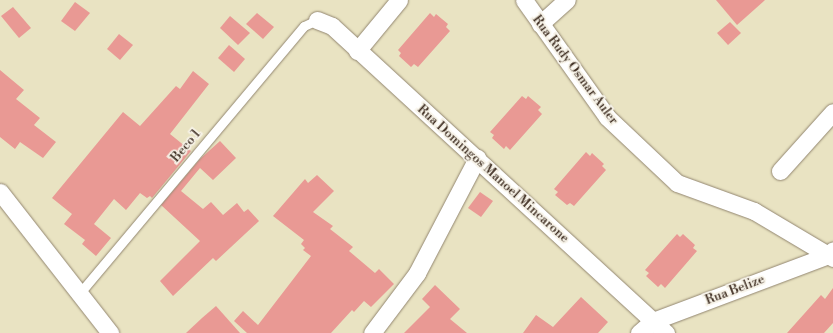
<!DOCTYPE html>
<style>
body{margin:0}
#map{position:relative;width:833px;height:333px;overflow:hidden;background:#e9e3c2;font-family:"Libre Bodoni",serif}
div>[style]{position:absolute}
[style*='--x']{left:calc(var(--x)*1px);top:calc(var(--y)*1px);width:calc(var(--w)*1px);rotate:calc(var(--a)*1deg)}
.building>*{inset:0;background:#e99994}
.roads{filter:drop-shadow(0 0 1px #928670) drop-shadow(0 0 1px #928670)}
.lane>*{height:9px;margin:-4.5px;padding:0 4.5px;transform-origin:4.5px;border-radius:4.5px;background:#fff}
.street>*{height:17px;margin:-8.5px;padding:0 8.5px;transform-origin:8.5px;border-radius:8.5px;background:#fff}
span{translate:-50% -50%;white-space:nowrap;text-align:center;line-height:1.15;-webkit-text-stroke:3.5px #f7f3e8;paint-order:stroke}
.street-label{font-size:13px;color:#3b2a1e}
</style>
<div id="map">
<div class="building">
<i style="clip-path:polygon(716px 0,765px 0,737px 25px)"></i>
<i style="clip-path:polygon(75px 2px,90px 13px,75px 31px,61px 21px)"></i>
<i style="clip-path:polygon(13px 7px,31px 28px,19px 38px,1px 16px)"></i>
<i style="clip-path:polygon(257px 13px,274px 27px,263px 39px,246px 24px)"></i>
<i style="clip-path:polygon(430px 13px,434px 17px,436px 14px,448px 24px,446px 27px,450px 31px,418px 67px,414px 64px,411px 67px,399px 56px,401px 53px,398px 50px)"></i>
<i style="clip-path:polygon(230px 16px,250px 33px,238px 45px,220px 28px)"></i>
<i style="clip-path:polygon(730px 22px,741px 33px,728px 45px,717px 33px)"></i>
<i style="clip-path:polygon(119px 34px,133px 45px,120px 60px,107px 49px)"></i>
<i style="clip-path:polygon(229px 45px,245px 59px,234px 72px,218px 58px)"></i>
<i style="clip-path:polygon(0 70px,24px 90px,16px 99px,40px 118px,34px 125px,56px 142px,43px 158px,20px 142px,15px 149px,0 137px)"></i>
<i style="clip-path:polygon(193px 71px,209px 84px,170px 134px,191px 151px,152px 198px,150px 196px,147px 198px,140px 193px,126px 210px,114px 199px,94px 224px,111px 238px,96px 256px,82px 244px,85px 240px,64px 224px,72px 214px,52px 198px,123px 112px,140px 126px,176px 86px,180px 89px)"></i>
<i style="clip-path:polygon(522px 96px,526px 99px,528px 96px,541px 107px,538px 110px,542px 114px,510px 150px,506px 146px,504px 149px,492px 138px,494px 135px,490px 132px)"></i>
<i style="clip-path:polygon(220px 141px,236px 158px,213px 180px,200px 168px,181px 191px,203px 209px,211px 202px,223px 215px,237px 203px,244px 212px,248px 209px,259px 221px,216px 261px,213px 258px,173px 296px,160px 281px,200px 241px,161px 205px,200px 159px)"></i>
<i style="clip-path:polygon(586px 152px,590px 156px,592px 153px,604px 164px,602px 166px,606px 170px,574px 206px,570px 203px,567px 205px,555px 195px,558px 192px,554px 189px)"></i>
<i style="clip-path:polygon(317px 175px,334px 191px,313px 212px,333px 226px,330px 229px,353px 247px,349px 251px,375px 273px,379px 269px,394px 284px,371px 307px,364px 301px,354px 312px,352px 310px,331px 333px,247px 333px,234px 321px,243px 311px,258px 325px,311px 256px,303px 250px,305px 248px,301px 244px,304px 240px,273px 216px,305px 179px,308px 183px)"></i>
<i style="clip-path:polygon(480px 192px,493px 201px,481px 217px,468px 208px)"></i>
<i style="clip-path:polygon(677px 234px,680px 237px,683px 234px,695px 245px,693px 248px,697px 251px,665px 288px,661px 284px,658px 287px,646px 276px,649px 273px,645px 270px)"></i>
<i style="clip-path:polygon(435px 285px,460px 309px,450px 319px,467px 333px,404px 333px,430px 307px,422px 299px)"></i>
<i style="clip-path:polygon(833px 288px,833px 323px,824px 333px,787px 333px,821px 295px,825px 299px)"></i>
<i style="clip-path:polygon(581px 297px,608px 322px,598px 333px,523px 333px,536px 315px,553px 327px)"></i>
<i style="clip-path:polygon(216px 306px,240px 333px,186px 333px,202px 318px)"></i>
</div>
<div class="roads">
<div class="lane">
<i style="--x:79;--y:294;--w:350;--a:-50"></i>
<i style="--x:304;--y:26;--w:14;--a:-25"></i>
</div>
<div class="street">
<i style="--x:524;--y:0;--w:143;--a:54.6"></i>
<i style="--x:607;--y:117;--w:96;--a:43.3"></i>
<i style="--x:677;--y:183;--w:82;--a:20"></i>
<i style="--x:754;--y:211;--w:92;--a:30.7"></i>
<i style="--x:317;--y:20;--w:16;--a:22"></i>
<i style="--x:332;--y:26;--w:454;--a:42.6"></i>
<i style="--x:540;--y:24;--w:36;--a:-42"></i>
<i style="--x:357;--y:51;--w:66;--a:-50.5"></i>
<i style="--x:780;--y:171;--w:79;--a:-48.1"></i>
<i style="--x:0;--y:192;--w:179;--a:52"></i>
<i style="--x:372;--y:333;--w:75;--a:-53.1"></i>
<i style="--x:417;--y:273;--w:130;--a:-62.4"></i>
<i style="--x:639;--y:333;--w:18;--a:-41"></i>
<i style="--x:653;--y:321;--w:188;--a:-20.6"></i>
<i style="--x:829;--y:255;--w:6;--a:-51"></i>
</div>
</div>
<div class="street-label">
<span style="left:575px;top:70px;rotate:53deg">Rua Rudy Osmar Auler</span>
<span style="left:186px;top:146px;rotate:-50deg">Beco 1</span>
<span style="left:493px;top:174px;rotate:42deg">Rua Domingos Manoel Mincarone</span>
<span style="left:735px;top:290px;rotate:-21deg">Rua Belize</span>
</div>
</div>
